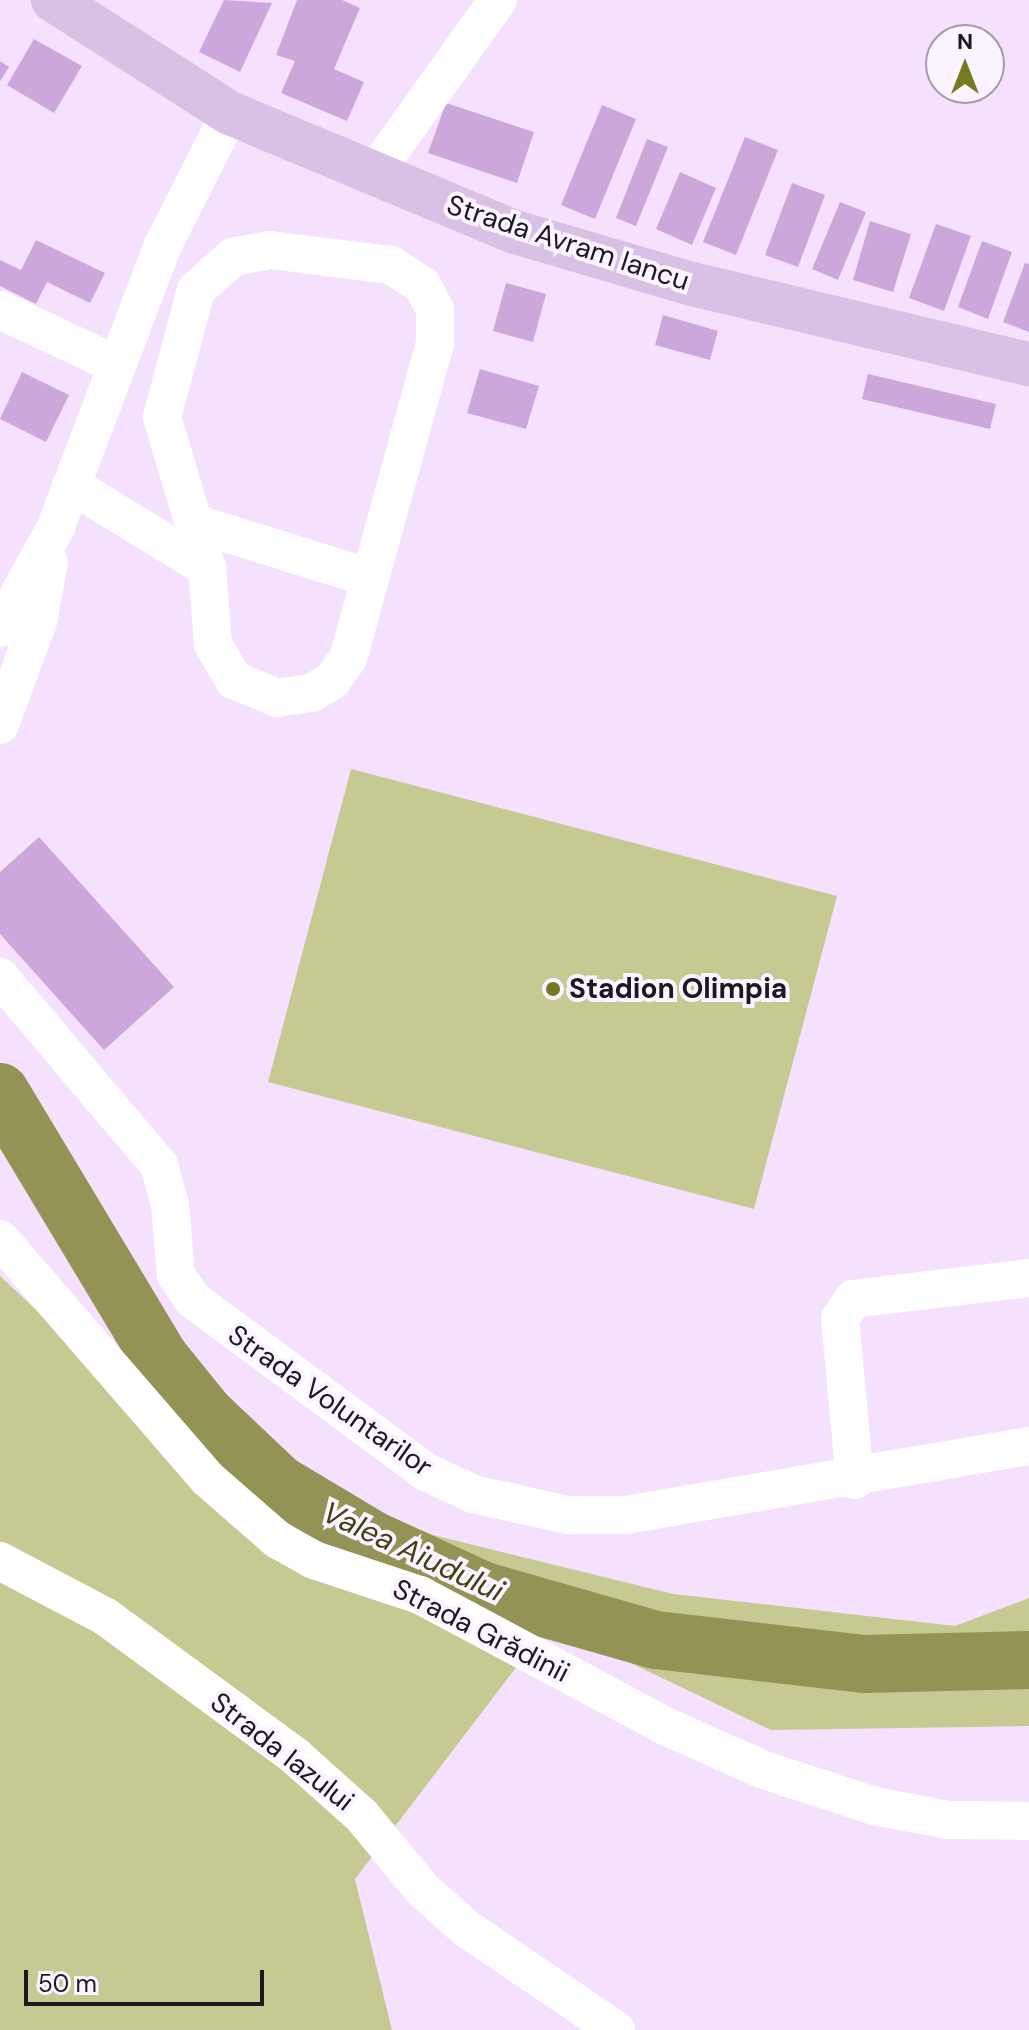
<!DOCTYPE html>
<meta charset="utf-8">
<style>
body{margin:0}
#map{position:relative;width:1029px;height:2030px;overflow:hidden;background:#f5e1fe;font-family:"DM Sans",sans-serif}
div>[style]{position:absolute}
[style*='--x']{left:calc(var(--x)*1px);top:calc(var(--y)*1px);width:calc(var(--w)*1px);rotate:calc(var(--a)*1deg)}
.green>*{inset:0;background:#c6c992}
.river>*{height:58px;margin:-29px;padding:0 29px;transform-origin:29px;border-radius:29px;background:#929355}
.building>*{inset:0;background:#cba7dc}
.minor>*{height:38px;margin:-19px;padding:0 19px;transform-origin:19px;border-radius:19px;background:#fff}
.major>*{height:44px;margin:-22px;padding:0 22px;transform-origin:22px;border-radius:22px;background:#d8c1e4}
.dots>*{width:22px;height:22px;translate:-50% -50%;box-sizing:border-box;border:4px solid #fbf3ff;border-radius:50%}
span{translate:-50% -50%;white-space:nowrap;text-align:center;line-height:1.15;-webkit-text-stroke:8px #fbf3ff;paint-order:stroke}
.street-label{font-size:28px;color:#1e1721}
.poi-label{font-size:28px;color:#1e1721;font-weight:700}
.left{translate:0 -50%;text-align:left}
.water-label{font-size:30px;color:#414210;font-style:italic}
.north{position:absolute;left:925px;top:24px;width:80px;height:80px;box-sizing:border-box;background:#fbf3ff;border:2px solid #a39ba6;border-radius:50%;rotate:0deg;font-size:22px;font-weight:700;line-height:32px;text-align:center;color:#1e1721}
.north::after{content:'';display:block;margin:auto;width:28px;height:36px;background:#77781f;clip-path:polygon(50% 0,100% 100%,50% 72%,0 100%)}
.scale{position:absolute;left:24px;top:1970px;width:240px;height:36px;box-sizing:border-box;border:4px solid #1e1721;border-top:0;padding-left:10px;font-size:24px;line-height:28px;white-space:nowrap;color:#1e1721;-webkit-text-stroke:6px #fbf3ff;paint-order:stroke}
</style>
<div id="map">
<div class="green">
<i style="clip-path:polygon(351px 769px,837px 896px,754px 1209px,268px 1082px)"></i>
<i style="clip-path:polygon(0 1276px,162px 1428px,433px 1535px,673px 1594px,955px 1626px,1029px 1598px,1029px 1726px,771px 1730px,549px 1624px,355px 1879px,392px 2030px,0 2030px)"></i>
</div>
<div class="river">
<i style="--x:0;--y:1092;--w:309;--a:59"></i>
<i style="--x:159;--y:1357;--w:73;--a:51.1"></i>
<i style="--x:205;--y:1414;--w:102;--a:43.4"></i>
<i style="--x:279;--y:1484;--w:109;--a:30.8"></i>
<i style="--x:373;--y:1540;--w:122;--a:24.7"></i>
<i style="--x:484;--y:1591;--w:179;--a:15.9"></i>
<i style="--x:656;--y:1640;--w:209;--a:6.6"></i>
<i style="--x:864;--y:1664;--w:165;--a:-1.4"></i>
</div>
<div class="building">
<i style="clip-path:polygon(224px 0,272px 3px,240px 72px,199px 52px)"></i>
<i style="clip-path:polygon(297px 0,342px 0,360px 8px,334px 69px,364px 82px,347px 121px,281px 93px,295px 61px,276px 55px)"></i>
<i style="clip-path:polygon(34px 39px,82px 66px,54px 113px,7px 85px)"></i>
<i style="clip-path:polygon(0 61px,9px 67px,0 81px)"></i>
<i style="clip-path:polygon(446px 103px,534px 132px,517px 183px,428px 153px)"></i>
<i style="clip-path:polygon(602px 105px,636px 119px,595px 219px,561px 205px)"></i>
<i style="clip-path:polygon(745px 137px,778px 150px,736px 255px,703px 242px)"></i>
<i style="clip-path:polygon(647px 139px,668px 147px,636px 226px,616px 218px)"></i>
<i style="clip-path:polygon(680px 172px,716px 188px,692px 245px,656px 229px)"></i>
<i style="clip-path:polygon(792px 183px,825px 195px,798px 267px,765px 255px)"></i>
<i style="clip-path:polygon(840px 202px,866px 212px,838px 280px,812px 269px)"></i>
<i style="clip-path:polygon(870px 221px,911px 234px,893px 292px,853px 280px)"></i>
<i style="clip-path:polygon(936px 224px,971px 236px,944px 311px,909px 298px)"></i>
<i style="clip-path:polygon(36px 240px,105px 273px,90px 303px,47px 282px,36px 304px,0 286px,0 260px,21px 270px)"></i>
<i style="clip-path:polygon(982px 241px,1012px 252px,988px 319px,958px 307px)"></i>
<i style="clip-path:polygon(1025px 263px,1029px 264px,1029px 332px,1003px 322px)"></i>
<i style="clip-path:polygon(506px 283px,546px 294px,533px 342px,493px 331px)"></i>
<i style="clip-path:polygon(663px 315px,718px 331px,710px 360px,655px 345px)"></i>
<i style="clip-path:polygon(480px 369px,539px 386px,526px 429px,467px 413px)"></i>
<i style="clip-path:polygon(22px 372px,69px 395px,46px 442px,0 419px)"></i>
<i style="clip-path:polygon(868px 374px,996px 404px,990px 429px,862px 399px)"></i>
<i style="clip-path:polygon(39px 837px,174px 987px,104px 1050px,0 934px,0 872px)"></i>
</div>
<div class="minor">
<i style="--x:373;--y:175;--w:215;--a:-54.5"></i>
<i style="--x:270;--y:250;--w:122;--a:7.1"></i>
<i style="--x:391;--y:265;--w:37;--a:33"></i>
<i style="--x:422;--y:285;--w:27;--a:62"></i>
<i style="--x:435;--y:309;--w:34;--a:90"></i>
<i style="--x:435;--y:343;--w:327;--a:105.4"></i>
<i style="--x:348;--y:658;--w:28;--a:125"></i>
<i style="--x:332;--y:681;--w:24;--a:150"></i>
<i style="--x:311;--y:693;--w:34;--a:172"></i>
<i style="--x:277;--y:698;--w:47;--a:-157.3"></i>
<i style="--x:234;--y:680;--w:42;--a:-120.3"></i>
<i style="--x:213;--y:644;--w:76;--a:-94.5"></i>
<i style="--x:207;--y:568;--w:158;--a:-106.6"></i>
<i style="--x:162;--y:417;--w:131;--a:-75"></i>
<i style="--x:196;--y:290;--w:50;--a:-41.7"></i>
<i style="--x:233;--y:257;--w:38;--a:-11"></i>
<i style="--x:0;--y:310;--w:127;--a:25.2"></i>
<i style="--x:71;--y:485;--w:159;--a:31.4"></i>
<i style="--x:197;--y:524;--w:181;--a:17.3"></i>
<i style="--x:0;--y:628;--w:113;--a:-60.9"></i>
<i style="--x:55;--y:529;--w:304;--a:-69.2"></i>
<i style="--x:163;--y:245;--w:148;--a:-63.1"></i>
<i style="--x:0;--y:725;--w:111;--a:-69.9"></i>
<i style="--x:38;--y:621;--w:59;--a:-79.3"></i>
<i style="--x:0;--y:977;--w:246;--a:49.8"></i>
<i style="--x:159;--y:1165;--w:41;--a:74.6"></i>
<i style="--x:170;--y:1205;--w:70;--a:85.1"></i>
<i style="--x:176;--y:1275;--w:29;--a:56"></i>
<i style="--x:192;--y:1299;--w:291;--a:36.5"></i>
<i style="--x:426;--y:1472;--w:52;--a:25.1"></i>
<i style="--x:473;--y:1494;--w:97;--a:12.5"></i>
<i style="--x:568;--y:1515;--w:57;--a:0"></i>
<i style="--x:625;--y:1515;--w:410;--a:-9.7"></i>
<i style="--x:0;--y:1239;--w:318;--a:49.1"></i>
<i style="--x:208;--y:1479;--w:93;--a:41.1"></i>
<i style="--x:278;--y:1540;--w:41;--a:29.1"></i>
<i style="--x:314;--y:1560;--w:112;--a:18.3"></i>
<i style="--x:420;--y:1595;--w:278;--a:28.1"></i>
<i style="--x:665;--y:1726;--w:108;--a:24"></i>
<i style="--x:764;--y:1770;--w:116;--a:18.1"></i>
<i style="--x:874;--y:1806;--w:75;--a:10.7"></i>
<i style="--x:948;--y:1820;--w:81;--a:0.7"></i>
<i style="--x:855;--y:1480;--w:162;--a:-95.3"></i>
<i style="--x:840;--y:1319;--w:24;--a:-57"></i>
<i style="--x:853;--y:1299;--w:177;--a:-6.8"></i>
<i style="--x:0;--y:1561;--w:120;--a:27.8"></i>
<i style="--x:106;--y:1617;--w:235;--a:36.3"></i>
<i style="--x:295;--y:1756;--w:90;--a:41.8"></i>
<i style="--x:362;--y:1816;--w:96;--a:50.5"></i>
<i style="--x:423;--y:1890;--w:59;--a:41.6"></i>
<i style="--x:467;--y:1929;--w:180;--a:34.1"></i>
</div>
<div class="major">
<i style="--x:53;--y:0;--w:210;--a:32.6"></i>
<i style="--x:230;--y:113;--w:309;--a:22.7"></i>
<i style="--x:515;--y:232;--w:184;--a:16.4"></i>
<i style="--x:692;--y:284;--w:346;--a:13.4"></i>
</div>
<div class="dots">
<i style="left:553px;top:989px;background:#77781f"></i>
</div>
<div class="street-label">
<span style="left:568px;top:243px;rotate:18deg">Strada Avram Iancu</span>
<span style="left:330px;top:1401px;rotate:35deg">Strada Voluntarilor</span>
<span style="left:481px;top:1631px;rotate:27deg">Strada Grădinii</span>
<span style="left:282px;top:1752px;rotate:38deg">Strada Iazului</span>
</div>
<div class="poi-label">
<span class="left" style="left:569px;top:989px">Stadion Olimpia</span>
</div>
<div class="water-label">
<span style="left:413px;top:1552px;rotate:25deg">Valea Aiudului</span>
</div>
<div class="north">N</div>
<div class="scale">50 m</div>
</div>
